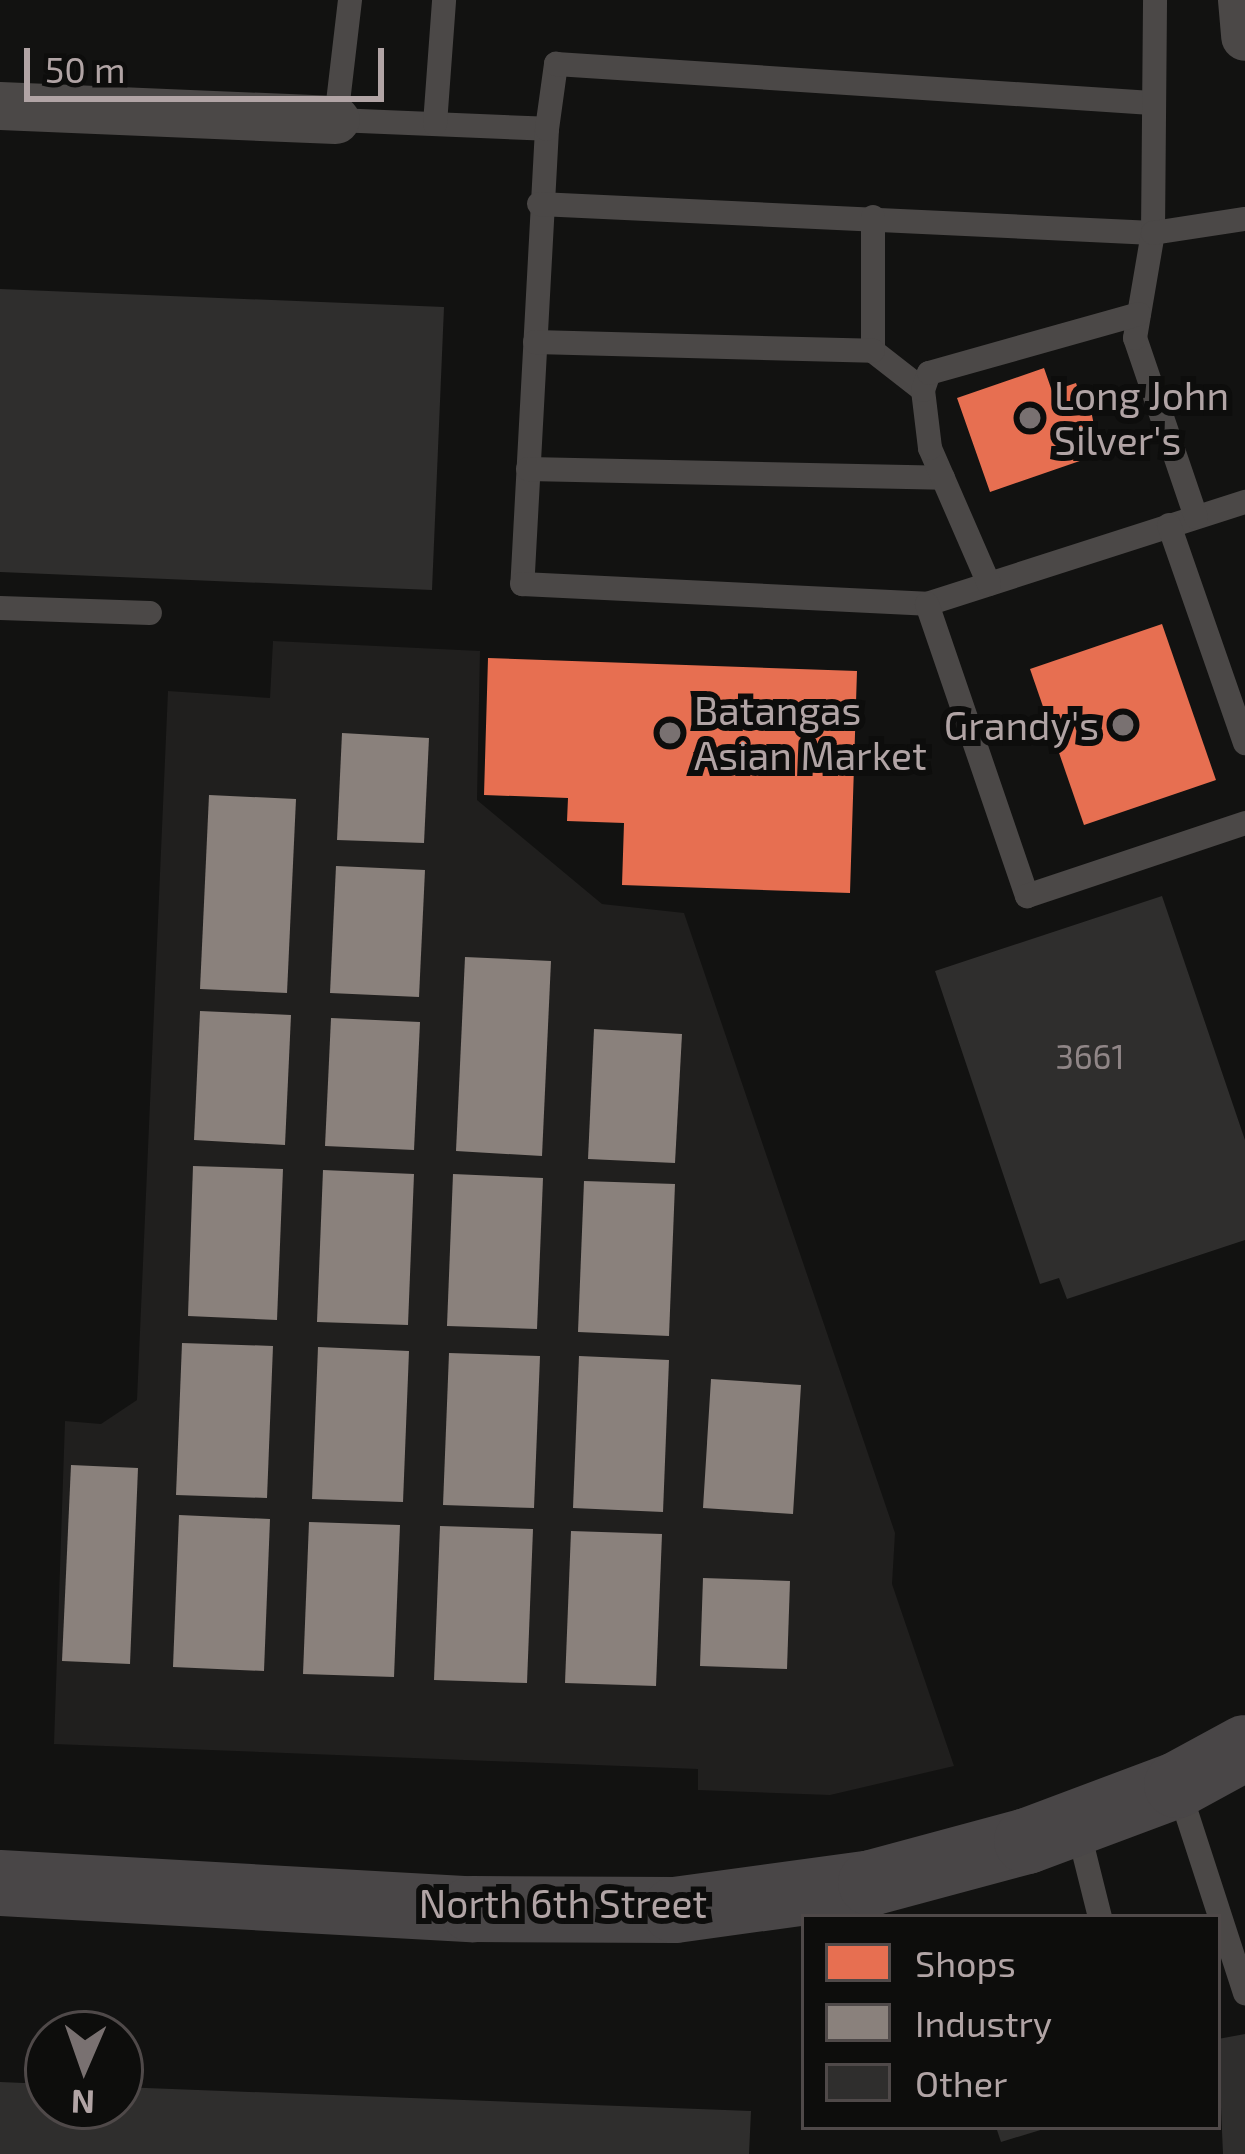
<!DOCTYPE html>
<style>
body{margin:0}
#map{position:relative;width:1245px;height:2154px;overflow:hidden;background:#121211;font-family:"Exo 2",sans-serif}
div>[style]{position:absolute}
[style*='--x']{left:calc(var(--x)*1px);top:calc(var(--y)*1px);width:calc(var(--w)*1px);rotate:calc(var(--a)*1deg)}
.built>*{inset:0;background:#201f1e}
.shops>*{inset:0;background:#e76f51}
.industry>*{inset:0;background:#8a817c}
.building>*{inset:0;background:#2f2e2d}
.lane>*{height:24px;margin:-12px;padding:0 12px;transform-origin:12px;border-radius:12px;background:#4b4847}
.street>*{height:48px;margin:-24px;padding:0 24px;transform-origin:24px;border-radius:24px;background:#4b4847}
.secondary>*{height:66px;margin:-33px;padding:0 33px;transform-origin:33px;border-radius:33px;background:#494647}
.dots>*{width:33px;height:33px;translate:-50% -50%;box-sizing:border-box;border:6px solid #0d0d0c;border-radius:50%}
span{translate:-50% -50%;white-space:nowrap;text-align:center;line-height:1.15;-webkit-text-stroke:12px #0d0d0c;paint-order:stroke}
.number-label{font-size:33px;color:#908687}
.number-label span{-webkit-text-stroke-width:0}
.poi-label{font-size:39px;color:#b1a4a5}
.left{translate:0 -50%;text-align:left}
.right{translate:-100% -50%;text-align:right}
.street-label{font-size:39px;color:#b1a4a5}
.legend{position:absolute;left:801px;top:1914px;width:420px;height:216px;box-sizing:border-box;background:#0d0d0c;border:3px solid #4f4949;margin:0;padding:15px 21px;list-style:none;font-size:36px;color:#b1a4a5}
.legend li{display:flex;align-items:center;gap:24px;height:60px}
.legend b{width:60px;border:3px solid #4f4949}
.north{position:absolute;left:24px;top:2010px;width:120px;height:120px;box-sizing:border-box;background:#0d0d0c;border:3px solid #4f4949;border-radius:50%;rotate:182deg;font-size:33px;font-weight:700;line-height:48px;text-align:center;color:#b1a4a5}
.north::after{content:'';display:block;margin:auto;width:42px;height:54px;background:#797171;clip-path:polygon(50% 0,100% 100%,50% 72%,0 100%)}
.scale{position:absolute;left:24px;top:48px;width:360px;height:54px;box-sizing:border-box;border:6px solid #b1a4a5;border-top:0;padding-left:15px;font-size:36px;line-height:42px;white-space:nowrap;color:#b1a4a5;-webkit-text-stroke:9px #0d0d0c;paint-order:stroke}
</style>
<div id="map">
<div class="built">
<i style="clip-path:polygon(273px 641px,480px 651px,477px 800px,602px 904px,684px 913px,895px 1533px,892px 1584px,954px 1766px,830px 1795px,698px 1790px,698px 1769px,54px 1744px,65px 1421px,101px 1424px,137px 1400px,168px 691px,270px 698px)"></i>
</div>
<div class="shops">
<i style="clip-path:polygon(1044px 368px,1052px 391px,1076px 383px,1083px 404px,1089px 401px,1100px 454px,990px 492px,957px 398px)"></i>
<i style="clip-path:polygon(1162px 624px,1216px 780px,1084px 825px,1030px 669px)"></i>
<i style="clip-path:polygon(488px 658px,857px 671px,850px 893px,622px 885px,624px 823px,567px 821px,568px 798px,484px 795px)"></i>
</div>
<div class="industry">
<i style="clip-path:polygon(342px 733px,429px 738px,424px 843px,337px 840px)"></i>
<i style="clip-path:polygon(209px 795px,296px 799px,287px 993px,200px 989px)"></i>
<i style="clip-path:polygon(336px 866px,425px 870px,419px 997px,330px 993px)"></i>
<i style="clip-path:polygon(465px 957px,551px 961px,542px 1156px,456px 1151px)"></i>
<i style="clip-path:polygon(200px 1011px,291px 1015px,285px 1145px,194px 1140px)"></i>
<i style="clip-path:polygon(331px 1018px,420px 1022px,414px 1150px,325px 1146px)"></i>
<i style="clip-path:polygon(594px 1029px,682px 1034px,675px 1163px,588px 1159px)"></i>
<i style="clip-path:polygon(193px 1166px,283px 1169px,277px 1320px,188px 1316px)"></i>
<i style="clip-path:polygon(323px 1170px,414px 1174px,408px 1325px,317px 1322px)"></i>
<i style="clip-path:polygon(453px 1174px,543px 1178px,537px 1329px,447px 1326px)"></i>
<i style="clip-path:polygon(584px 1181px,675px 1184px,669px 1336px,578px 1332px)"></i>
<i style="clip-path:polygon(182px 1343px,273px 1346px,267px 1498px,176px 1495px)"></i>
<i style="clip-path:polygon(318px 1347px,409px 1351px,403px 1502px,312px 1499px)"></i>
<i style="clip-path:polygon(449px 1353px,540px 1356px,534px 1508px,443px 1505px)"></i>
<i style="clip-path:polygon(579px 1356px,669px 1360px,663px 1512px,573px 1508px)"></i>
<i style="clip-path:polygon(711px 1379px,801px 1385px,793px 1514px,703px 1508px)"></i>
<i style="clip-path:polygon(71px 1465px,138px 1468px,130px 1664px,62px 1661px)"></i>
<i style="clip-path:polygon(179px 1515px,270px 1519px,264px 1671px,173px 1667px)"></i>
<i style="clip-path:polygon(309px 1522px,400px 1525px,394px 1677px,303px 1674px)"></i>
<i style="clip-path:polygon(440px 1526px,533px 1529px,527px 1683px,434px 1680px)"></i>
<i style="clip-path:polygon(571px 1531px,662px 1534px,656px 1686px,565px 1683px)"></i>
<i style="clip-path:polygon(703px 1578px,790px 1581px,787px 1669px,700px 1666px)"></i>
</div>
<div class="building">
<i style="clip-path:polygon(0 289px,444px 307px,432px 590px,0 572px)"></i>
<i style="clip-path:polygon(1162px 896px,1245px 1140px,1245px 1240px,1067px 1299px,1059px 1278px,1040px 1284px,935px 971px)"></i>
<i style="clip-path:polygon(1245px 2034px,1245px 2154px,1223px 2154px,1218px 2039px)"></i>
<i style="clip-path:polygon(0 2082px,48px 2084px,48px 2106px,120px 2106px,120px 2087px,751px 2111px,749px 2154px,0 2154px)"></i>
<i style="clip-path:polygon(996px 2127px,1047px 2127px,1047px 2128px,1001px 2142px)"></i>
</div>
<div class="lane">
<i style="--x:350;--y:0;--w:121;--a:96.7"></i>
<i style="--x:336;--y:120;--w:211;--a:2.4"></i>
<i style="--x:547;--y:129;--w:456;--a:93.1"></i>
<i style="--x:522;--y:584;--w:405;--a:2.8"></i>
<i style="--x:927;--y:604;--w:334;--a:-17.8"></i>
<i style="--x:435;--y:124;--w:124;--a:-85.8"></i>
<i style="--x:547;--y:129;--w:66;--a:-82.1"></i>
<i style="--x:556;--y:64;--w:597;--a:3.74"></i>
<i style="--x:539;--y:204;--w:615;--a:2.7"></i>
<i style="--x:1153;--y:233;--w:233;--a:-89.5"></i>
<i style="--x:873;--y:217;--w:134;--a:90"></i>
<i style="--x:873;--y:351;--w:63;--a:38"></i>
<i style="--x:535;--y:342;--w:338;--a:1.5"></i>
<i style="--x:528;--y:469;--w:415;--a:1.2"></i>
<i style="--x:1196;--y:517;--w:189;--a:-108.8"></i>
<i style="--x:1135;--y:338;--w:107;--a:-80.3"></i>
<i style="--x:1153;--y:233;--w:93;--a:-8.7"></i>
<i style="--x:1169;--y:525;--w:231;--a:70.8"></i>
<i style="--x:989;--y:584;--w:148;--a:-113.5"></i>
<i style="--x:930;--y:448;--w:58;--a:-96.9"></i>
<i style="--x:923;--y:390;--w:18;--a:-71"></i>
<i style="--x:929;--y:373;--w:218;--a:-15.7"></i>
<i style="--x:927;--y:604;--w:309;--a:71.1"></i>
<i style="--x:1027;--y:896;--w:230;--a:-18.5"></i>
<i style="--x:0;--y:608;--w:150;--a:1.9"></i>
<i style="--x:1178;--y:1787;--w:217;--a:72"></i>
<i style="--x:1077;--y:1825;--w:95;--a:76"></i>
</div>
<div class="street">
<i style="--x:1242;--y:0;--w:37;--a:85"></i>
<i style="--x:0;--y:106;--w:336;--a:2.4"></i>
</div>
<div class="secondary">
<i style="--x:0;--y:1883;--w:473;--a:3.2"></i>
<i style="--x:472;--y:1909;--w:203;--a:0.3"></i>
<i style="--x:675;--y:1910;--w:198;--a:-7.8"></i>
<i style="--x:871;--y:1883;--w:162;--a:-15.1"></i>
<i style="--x:1027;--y:1841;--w:160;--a:-20.5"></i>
<i style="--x:1177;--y:1785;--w:77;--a:-28.6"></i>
</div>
<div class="dots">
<i style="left:1030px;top:418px;background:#797171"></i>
<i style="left:1123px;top:725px;background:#797171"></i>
<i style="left:670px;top:733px;background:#797171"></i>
</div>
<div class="number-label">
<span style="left:1090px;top:1057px">3661</span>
</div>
<div class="poi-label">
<span class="left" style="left:1054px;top:418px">Long John<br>Silver's</span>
<span class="left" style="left:694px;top:733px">Batangas<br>Asian Market</span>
<span class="right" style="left:1099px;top:725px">Grandy's</span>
</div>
<div class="street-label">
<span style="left:563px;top:1903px">North 6th Street</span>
</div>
<ul class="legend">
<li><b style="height:33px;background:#e76f51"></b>Shops</li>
<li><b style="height:33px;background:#8a817c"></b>Industry</li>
<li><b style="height:33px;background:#2f2e2d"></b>Other</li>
</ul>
<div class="north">N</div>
<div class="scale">50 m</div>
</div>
